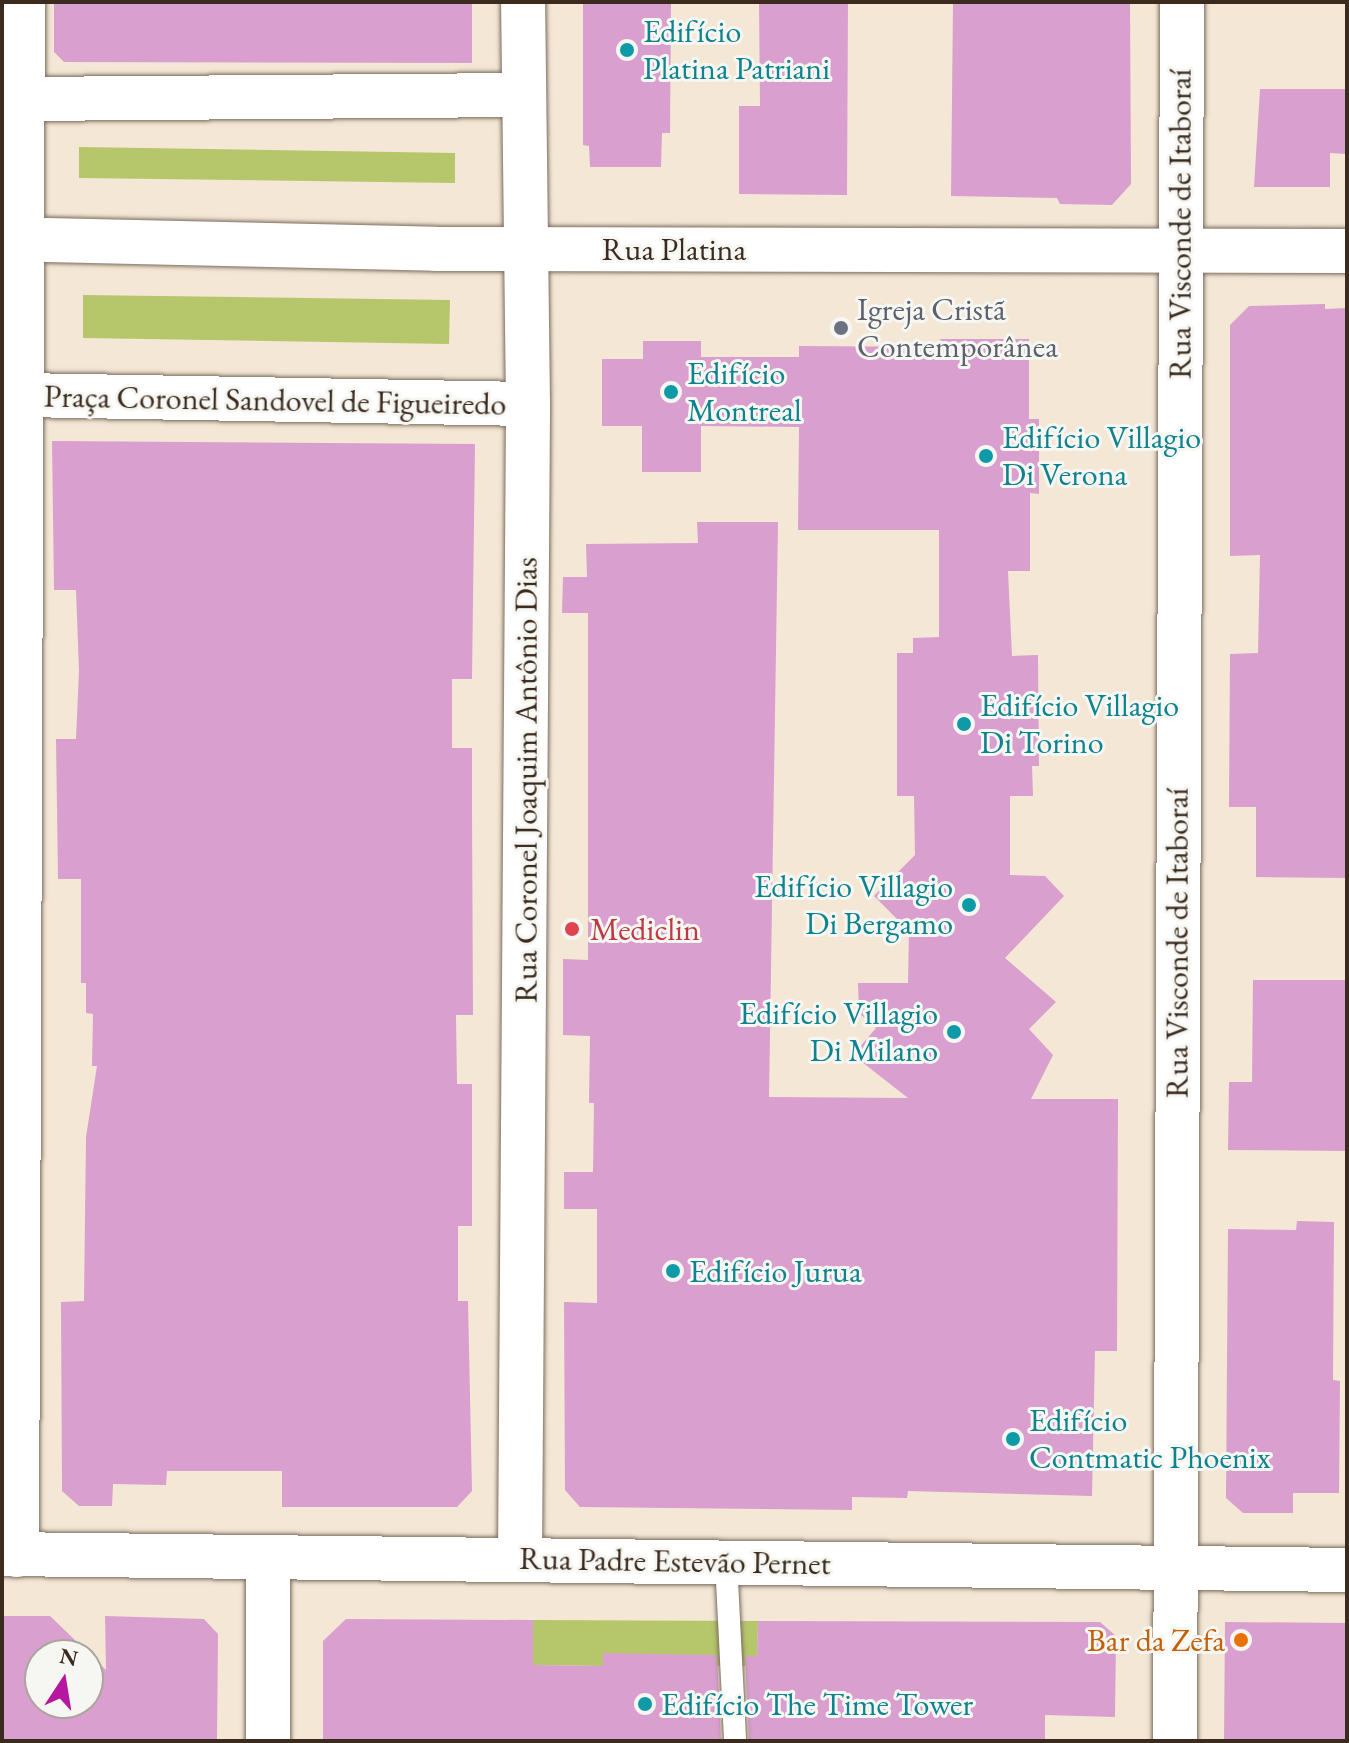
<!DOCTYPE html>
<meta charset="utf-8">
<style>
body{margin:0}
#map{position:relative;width:1349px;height:1743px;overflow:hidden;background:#f4e7d6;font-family:"EB Garamond",serif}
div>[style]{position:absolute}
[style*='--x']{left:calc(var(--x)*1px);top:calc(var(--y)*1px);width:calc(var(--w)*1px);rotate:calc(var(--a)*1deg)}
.green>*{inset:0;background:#b5c76a}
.building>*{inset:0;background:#d99fce}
.roads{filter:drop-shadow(0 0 2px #7c6c5e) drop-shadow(0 0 2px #7c6c5e)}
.lane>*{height:22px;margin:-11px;padding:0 11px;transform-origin:11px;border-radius:11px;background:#fff}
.street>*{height:44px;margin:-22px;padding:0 22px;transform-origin:22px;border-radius:22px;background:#fff}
.dots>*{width:22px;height:22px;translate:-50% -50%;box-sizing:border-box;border:4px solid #f6f6f2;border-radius:50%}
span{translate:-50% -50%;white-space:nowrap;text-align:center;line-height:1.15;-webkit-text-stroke:6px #f6f6f2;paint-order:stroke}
.culture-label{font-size:32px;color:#0d838f}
.left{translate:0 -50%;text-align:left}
.right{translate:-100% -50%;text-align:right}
.street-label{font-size:32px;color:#3b2a1e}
.worship-label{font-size:32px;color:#5b616d}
.health-label{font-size:32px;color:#be3a42}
.food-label{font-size:32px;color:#c56008}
.frame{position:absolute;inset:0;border:4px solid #3b2a1e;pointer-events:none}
.north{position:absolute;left:24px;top:1639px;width:80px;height:80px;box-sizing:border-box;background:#f6f6f2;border:2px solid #aba49d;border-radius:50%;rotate:12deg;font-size:22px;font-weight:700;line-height:32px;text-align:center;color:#3b2a1e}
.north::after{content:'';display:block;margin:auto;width:28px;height:36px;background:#b5179e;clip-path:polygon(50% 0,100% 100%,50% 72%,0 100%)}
</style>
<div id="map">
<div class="green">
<i style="clip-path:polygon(79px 147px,455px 153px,455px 183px,79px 178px)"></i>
<i style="clip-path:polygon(83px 295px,450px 300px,449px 344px,83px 338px)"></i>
<i style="clip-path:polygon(533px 1620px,758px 1621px,757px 1666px,691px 1666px,603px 1653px,603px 1666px,533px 1665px)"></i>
</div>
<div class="building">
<i style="clip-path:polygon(54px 2px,472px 2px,472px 63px,64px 62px,54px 52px)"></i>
<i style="clip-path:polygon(583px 2px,671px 2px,670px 133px,662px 133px,661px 167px,590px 167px,589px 146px,583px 145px)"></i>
<i style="clip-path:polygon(759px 2px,848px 2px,847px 195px,739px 194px,739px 106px,760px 106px)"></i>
<i style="clip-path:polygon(953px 2px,1130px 2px,1131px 184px,1112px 205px,1060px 204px,1057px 198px,951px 196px)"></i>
<i style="clip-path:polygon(1260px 89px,1347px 89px,1347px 154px,1330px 153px,1330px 187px,1254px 187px)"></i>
<i style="clip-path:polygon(1325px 304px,1325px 309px,1347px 308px,1347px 878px,1256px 877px,1256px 807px,1229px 807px,1230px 654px,1258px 653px,1260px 555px,1230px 556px,1230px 325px,1249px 306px)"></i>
<i style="clip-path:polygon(940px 339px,1029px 339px,1029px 419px,1039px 419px,1039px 494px,1030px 493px,1030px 571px,1008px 571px,1012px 656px,1038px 655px,1039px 766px,1032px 766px,1033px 796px,1010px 796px,1010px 875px,1045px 876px,1064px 896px,1005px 958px,1056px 1002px,1029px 1029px,1053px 1055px,1031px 1099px,1118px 1099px,1117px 1351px,1095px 1351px,1092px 1496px,908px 1491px,907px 1498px,852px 1497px,852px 1510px,580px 1507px,565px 1490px,564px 1302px,597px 1303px,597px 1209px,564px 1209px,564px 1172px,593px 1172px,594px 1103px,589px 1103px,590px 1036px,563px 1035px,563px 959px,588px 960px,588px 613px,562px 613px,563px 577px,587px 577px,586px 544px,698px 543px,697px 522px,778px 522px,769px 1097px,908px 1098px,853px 1055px,876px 1028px,859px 1013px,858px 983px,908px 983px,909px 931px,874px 896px,915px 855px,914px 796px,897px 796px,897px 653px,913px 653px,913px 638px,939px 637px,939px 530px,798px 530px,799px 427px,701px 426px,701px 472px,642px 472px,642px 426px,602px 426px,602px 359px,643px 359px,643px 341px,701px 341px,701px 357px,799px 357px,799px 346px,940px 347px)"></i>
<i style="clip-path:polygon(52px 441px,475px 444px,472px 679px,452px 679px,452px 748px,472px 748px,472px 810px,473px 1015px,456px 1015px,457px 1084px,472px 1084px,472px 1226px,458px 1226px,458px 1301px,468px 1301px,472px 1491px,457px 1507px,282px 1507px,282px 1471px,167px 1471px,166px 1485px,113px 1484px,112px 1506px,79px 1506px,62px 1491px,61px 1302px,84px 1301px,86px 1137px,97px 1066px,92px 1066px,93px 1014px,86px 1013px,86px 983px,81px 983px,81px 879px,58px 879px,56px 739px,76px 739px,79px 671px,76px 590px,54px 590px)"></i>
<i style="clip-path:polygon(1253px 980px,1347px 980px,1347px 1151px,1228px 1150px,1229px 1082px,1252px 1082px)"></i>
<i style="clip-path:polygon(1297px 1221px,1334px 1222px,1333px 1380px,1340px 1381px,1339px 1493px,1293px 1493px,1293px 1513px,1243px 1513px,1226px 1498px,1228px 1229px,1296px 1230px)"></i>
<i style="clip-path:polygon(evenodd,2px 1616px,50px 1616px,106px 1670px,105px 1616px,204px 1619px,218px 1634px,217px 1741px,2px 1741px,2px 1616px,40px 1655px,88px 1655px,88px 1703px,40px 1703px,40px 1655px)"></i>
<i style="clip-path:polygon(346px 1619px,533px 1620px,533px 1665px,603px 1666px,603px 1653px,717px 1655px,721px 1741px,323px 1741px,323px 1641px)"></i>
<i style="clip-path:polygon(758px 1621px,1100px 1622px,1116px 1636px,1115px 1717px,1045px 1715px,1045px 1741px,749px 1741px,745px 1656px,757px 1656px)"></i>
<i style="clip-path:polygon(1225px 1622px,1347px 1623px,1347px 1741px,1224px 1741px)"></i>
</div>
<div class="roads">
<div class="lane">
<i style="--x:726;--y:1561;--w:180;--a:87.1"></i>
</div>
<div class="street">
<i style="--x:23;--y:99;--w:501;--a:-0.46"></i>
<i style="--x:2;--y:239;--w:434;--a:1.3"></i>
<i style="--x:436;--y:249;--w:911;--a:0.13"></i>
<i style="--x:22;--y:395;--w:506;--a:1.02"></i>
<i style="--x:2;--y:1554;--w:1345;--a:0.68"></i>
<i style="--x:17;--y:1555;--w:1553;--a:-89.78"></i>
<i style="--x:268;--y:1557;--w:184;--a:90"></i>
<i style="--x:520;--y:1558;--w:1154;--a:-89.6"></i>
<i style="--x:528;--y:404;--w:402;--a:-90.7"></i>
<i style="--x:1175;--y:1741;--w:1739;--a:-89.77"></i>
</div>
</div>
<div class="dots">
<i style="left:627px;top:50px;background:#0f9aa8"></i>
<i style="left:841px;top:328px;background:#6b7280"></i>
<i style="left:671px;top:392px;background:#0f9aa8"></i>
<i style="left:986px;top:456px;background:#0f9aa8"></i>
<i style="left:964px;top:724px;background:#0f9aa8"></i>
<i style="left:969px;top:905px;background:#0f9aa8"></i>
<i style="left:572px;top:929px;background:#e0444e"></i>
<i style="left:954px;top:1032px;background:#0f9aa8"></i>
<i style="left:673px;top:1271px;background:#0f9aa8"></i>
<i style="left:1013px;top:1439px;background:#0f9aa8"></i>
<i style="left:1241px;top:1640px;background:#e8710a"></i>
<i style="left:645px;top:1704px;background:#0f9aa8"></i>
</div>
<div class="culture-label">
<span class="left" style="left:643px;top:50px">Edifício<br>Platina Patriani</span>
<span class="left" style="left:687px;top:392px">Edifício<br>Montreal</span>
<span class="left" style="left:1002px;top:456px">Edifício Villagio<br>Di Verona</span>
<span class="left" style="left:980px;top:724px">Edifício Villagio<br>Di Torino</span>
<span class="right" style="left:953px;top:905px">Edifício Villagio<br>Di Bergamo</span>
<span class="right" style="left:938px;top:1032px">Edifício Villagio<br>Di Milano</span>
<span class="left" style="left:689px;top:1271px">Edifício Jurua</span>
<span class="left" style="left:1029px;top:1439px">Edifício<br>Contmatic Phoenix</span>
<span class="left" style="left:661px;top:1704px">Edifício The Time Tower</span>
</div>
<div class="street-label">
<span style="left:1180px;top:224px;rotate:-90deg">Rua Visconde de Itaboraí</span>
<span style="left:674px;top:249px">Rua Platina</span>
<span style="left:275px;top:400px;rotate:1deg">Praça Coronel Sandovel de Figueiredo</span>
<span style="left:526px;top:780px;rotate:-90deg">Rua Coronel Joaquim Antônio Dias</span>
<span style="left:1177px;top:943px;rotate:-90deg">Rua Visconde de Itaboraí</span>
<span style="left:675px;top:1561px;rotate:1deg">Rua Padre Estevão Pernet</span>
</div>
<div class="worship-label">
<span class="left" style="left:857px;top:328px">Igreja Cristã<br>Contemporânea</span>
</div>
<div class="health-label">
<span class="left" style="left:590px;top:929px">Mediclin</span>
</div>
<div class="food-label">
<span class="right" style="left:1225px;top:1640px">Bar da Zefa</span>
</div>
<div class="frame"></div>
<div class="north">N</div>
</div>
